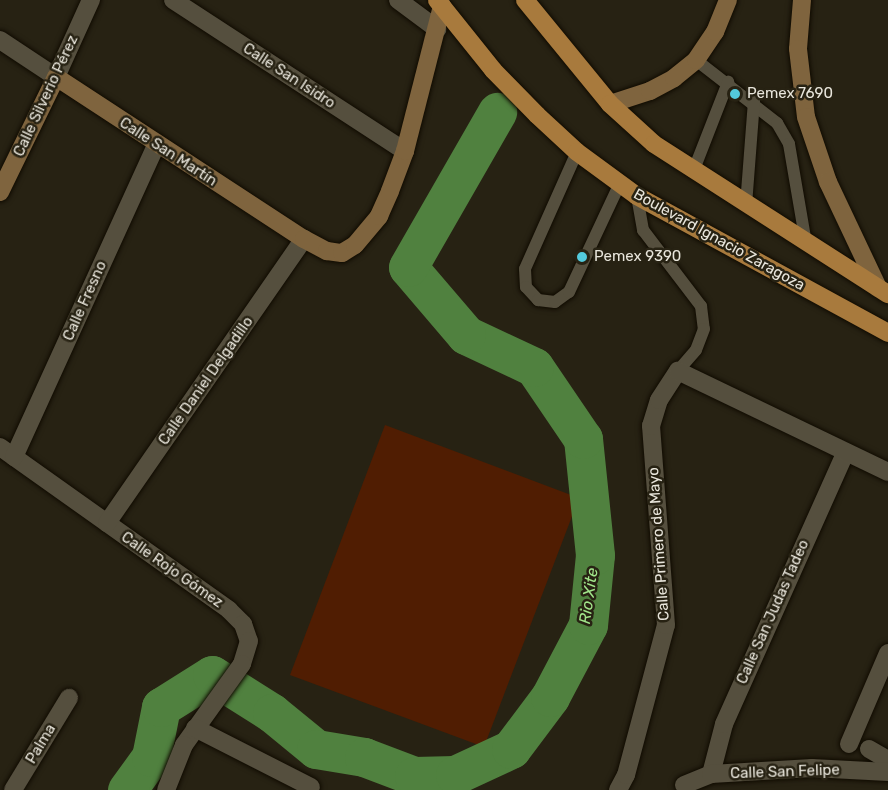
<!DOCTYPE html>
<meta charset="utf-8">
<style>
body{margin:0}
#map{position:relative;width:888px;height:790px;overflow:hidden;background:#272213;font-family:Rubik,sans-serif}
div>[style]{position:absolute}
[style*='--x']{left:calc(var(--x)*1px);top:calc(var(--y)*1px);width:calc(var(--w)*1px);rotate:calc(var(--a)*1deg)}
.green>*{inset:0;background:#501d02}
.river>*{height:39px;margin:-19.5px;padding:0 19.5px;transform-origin:19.5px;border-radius:19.5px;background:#50813f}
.roads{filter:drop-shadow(0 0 2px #100b01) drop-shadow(0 0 2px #100b01)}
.lane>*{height:12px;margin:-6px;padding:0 6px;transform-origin:6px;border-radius:6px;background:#554f3e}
.street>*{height:18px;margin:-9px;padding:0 9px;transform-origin:9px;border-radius:9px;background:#554f3e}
.secondary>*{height:18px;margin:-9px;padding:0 9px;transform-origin:9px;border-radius:9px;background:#7f643e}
.primary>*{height:18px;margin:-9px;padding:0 9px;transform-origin:9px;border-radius:9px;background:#a87a3d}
.dots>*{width:16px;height:16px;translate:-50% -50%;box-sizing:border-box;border:3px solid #272213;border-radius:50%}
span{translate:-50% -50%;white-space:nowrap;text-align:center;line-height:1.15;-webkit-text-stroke:5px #272213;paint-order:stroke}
.street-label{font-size:15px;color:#e9e6dc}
.poi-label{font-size:15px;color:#e9e6dc}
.left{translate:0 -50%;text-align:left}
.water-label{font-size:16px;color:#a2e68b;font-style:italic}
</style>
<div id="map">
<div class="green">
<i style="clip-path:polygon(385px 425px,579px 498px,484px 747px,290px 675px)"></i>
</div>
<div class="river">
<i style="--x:127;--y:790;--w:41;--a:-54"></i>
<i style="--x:151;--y:757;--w:51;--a:-78.7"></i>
<i style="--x:161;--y:707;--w:60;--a:-32.1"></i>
<i style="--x:212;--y:675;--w:71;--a:32.3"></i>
<i style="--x:272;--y:713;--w:57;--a:39.3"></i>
<i style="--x:316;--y:749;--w:49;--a:9.5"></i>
<i style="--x:364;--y:757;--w:53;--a:20.8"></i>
<i style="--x:414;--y:776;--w:41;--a:-1.4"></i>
<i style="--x:455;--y:775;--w:62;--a:-24.9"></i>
<i style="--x:511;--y:749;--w:65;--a:-53.1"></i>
<i style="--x:550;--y:697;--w:81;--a:-62.2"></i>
<i style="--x:588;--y:625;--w:70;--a:-84.3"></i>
<i style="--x:595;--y:555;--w:117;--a:-95.9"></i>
<i style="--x:583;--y:439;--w:87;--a:-124.2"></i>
<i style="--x:534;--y:367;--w:75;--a:-154.8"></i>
<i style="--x:466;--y:335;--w:89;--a:-130.5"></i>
<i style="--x:408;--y:267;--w:179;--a:-60.1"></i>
</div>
<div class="roads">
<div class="lane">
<i style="--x:696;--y:60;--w:103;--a:37.9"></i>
<i style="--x:777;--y:123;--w:24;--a:60"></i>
<i style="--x:789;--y:144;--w:100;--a:80.3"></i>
<i style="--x:577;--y:152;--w:128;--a:114"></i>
<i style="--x:525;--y:269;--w:18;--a:87"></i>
<i style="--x:526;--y:287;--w:18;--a:47"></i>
<i style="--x:538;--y:300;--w:17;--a:7"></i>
<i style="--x:555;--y:302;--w:17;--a:-36"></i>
<i style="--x:569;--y:292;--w:120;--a:-64.9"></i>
<i style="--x:693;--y:172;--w:97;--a:-68.7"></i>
<i style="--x:637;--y:196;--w:35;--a:80"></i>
<i style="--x:643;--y:230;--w:96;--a:52.7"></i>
<i style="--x:701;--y:306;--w:23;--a:83"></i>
<i style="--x:704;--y:329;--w:22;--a:111"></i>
<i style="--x:696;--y:350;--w:28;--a:131"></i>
<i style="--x:746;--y:205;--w:104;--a:-85.6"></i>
</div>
<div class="street">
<i style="--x:173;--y:0;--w:277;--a:33.1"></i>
<i style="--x:398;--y:0;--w:49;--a:36.6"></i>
<i style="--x:0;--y:40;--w:67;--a:33.5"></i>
<i style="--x:56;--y:77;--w:85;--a:-65.6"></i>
<i style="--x:0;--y:447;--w:281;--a:35.4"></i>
<i style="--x:229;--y:610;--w:20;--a:45"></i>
<i style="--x:243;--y:624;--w:18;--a:71"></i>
<i style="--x:249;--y:641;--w:24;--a:107"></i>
<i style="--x:242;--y:664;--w:100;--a:125.6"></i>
<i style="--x:184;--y:745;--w:48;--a:111.8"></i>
<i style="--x:14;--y:457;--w:343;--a:-65.5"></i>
<i style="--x:107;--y:523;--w:346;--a:-55.3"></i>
<i style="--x:195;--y:728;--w:130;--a:27"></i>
<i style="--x:849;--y:744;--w:99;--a:-66.8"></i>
<i style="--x:869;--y:749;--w:22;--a:30"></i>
<i style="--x:711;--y:774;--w:52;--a:-75.4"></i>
<i style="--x:724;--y:724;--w:296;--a:-65.9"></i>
<i style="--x:684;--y:785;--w:29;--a:-22"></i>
<i style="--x:711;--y:774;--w:101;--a:-3.4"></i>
<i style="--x:812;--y:768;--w:76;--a:3"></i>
<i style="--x:13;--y:790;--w:108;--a:-58.7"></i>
<i style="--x:618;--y:790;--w:17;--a:-62"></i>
<i style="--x:626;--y:775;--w:155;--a:-75.1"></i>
<i style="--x:666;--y:625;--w:200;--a:-94.3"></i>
<i style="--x:651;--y:426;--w:27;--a:-73"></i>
<i style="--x:659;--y:400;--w:35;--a:-57"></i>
<i style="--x:678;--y:371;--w:233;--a:25.7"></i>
</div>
<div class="secondary">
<i style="--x:802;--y:0;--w:49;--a:94.7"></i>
<i style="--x:798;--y:49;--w:68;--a:83.3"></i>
<i style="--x:806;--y:117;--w:69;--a:71.3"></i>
<i style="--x:828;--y:182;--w:117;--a:64.7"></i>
<i style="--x:610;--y:104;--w:42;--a:-18"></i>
<i style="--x:650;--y:91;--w:27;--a:-28"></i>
<i style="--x:674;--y:78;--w:28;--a:-39"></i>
<i style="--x:696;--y:60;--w:34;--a:-56"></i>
<i style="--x:715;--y:32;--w:35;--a:-68"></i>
<i style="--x:0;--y:192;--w:128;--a:-64"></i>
<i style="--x:56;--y:77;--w:296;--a:33.2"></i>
<i style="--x:304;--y:239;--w:26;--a:28"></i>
<i style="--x:327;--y:251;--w:15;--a:8"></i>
<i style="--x:342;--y:253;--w:15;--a:-32"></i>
<i style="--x:355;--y:245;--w:38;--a:-50"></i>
<i style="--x:379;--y:216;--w:27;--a:-66"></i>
<i style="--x:390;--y:191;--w:43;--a:-69.4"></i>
<i style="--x:405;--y:151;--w:150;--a:-75.7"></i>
</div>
<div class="primary">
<i style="--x:437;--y:0;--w:90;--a:51.3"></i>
<i style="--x:493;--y:70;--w:63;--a:45.6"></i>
<i style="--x:537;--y:115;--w:54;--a:42.8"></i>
<i style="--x:577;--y:152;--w:74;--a:36.3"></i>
<i style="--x:637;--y:196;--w:286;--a:28.6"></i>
<i style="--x:525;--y:0;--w:134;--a:50.7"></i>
<i style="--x:610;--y:104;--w:59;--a:42.3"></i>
<i style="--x:654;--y:144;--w:278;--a:32.7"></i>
</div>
</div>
<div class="dots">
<i style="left:735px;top:94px;background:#53cadc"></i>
<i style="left:582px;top:257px;background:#53cadc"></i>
</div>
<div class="street-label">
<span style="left:289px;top:76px;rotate:33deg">Calle San Isidro</span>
<span style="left:46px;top:96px;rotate:-65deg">Calle Silverio Pérez</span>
<span style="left:168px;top:152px;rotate:33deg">Calle San Martín</span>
<span style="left:719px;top:240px;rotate:29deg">Boulevard Ignacio Zaragoza</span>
<span style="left:85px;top:301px;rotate:-66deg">Calle Fresno</span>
<span style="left:206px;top:381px;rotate:-55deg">Calle Daniel Delgadillo</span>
<span style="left:659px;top:544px;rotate:-94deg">Calle Primero de Mayo</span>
<span style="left:172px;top:570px;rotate:35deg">Calle Rojo Gómez</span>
<span style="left:773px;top:612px;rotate:-66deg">Calle San Judas Tadeo</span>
<span style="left:41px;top:744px;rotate:-59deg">Palma</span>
<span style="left:785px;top:772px;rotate:-2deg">Calle San Felipe</span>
</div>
<div class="poi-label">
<span class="left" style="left:747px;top:94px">Pemex 7690</span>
<span class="left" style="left:594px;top:257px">Pemex 9390</span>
</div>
<div class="water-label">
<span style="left:589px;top:596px;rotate:-82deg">Rio Xite</span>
</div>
</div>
